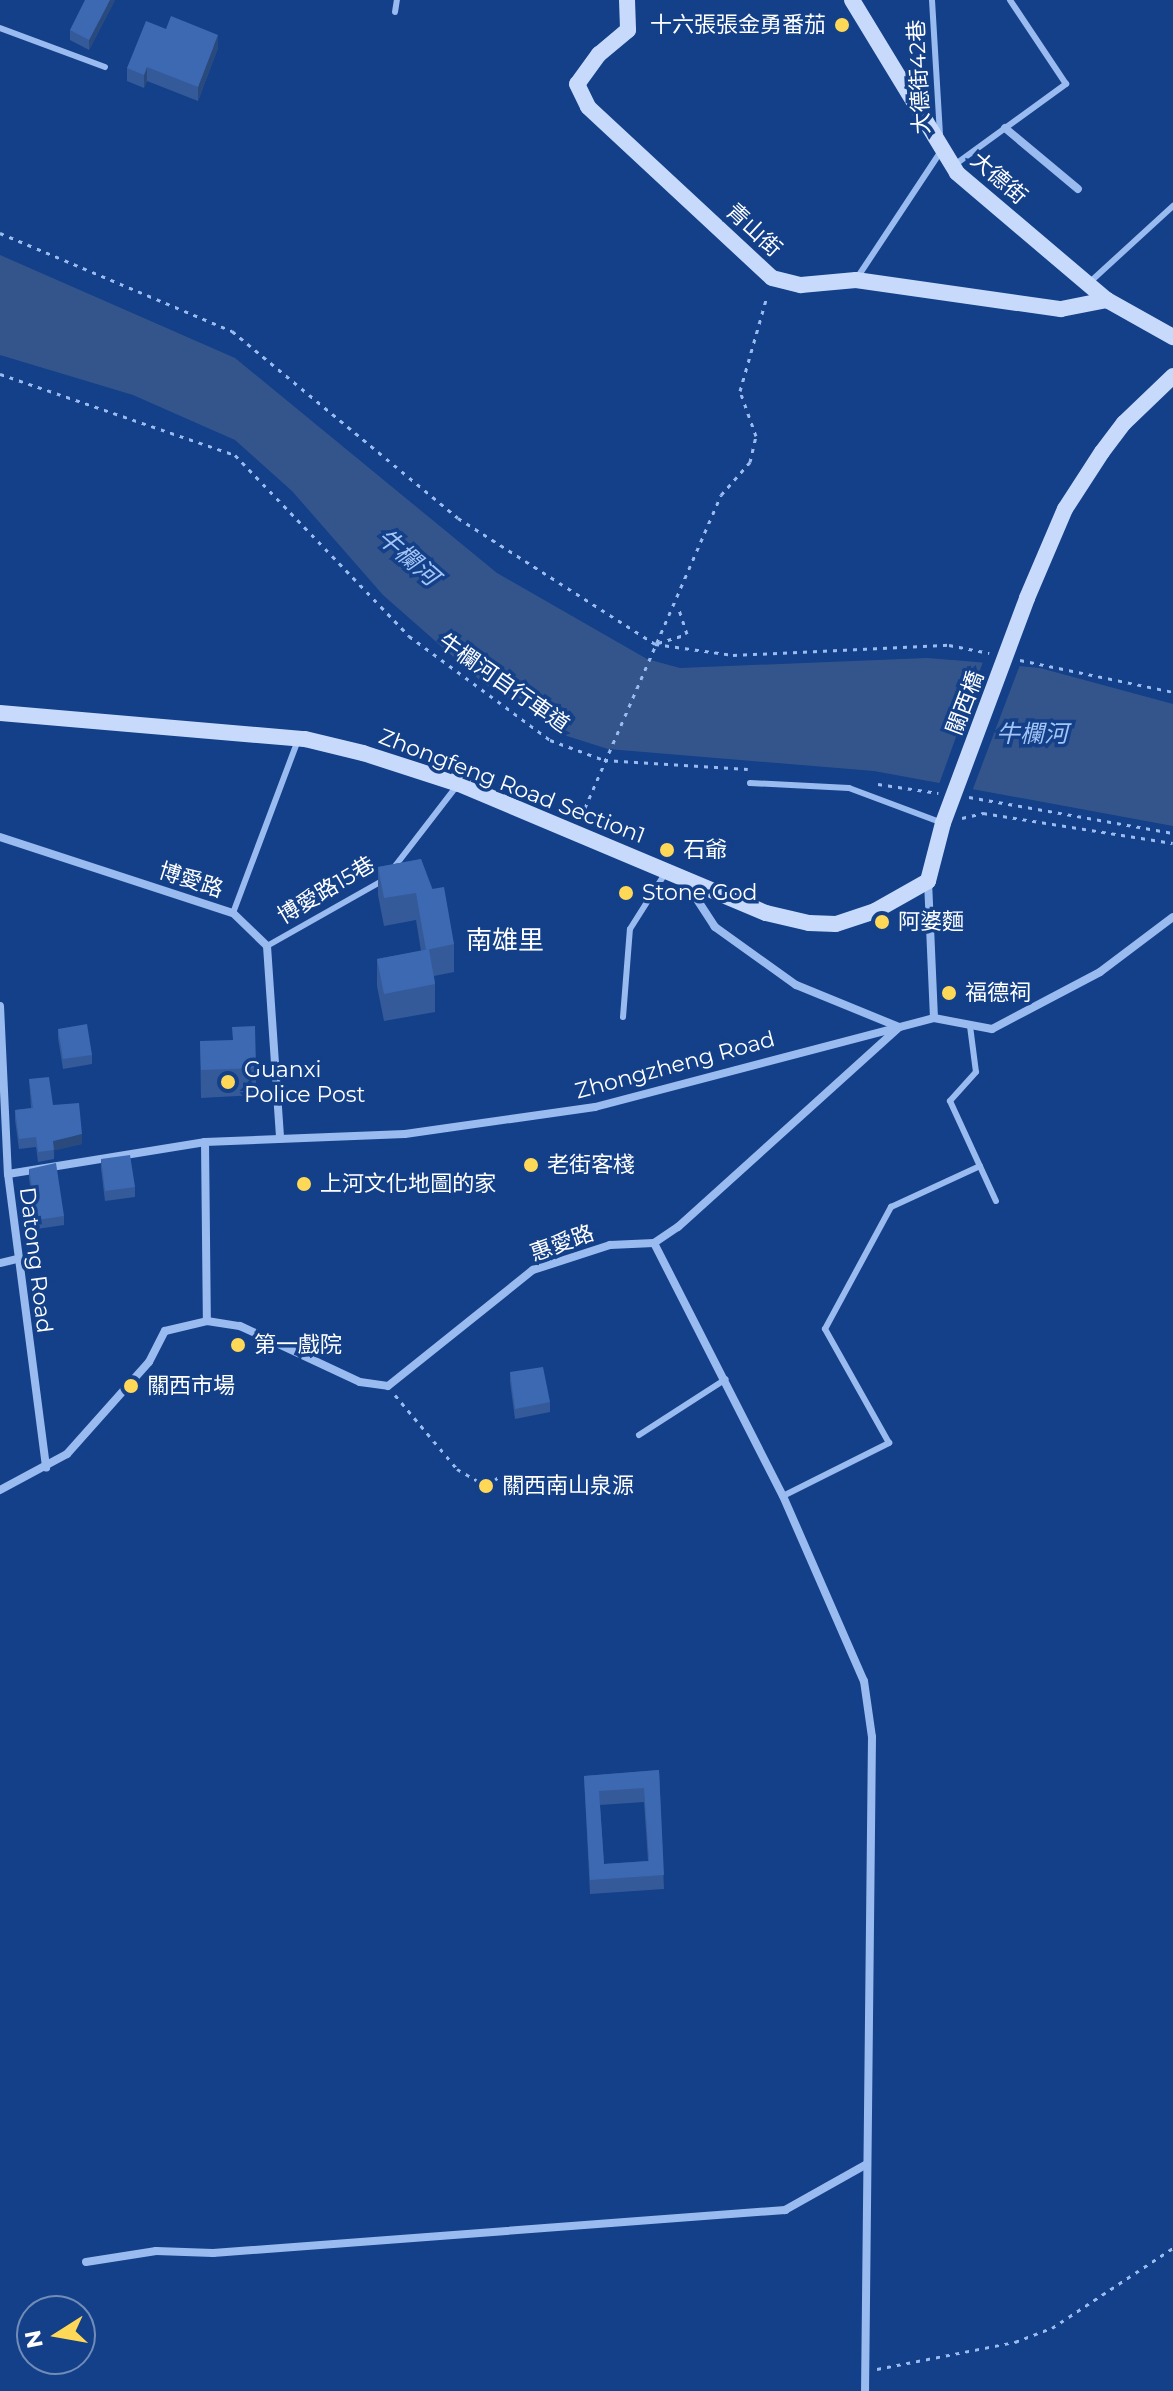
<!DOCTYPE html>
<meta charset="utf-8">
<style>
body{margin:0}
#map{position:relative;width:1173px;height:2391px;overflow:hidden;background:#134088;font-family:Montserrat,"Noto Sans TC",sans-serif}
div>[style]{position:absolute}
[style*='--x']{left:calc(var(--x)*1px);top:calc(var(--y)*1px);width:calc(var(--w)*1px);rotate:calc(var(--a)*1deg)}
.water>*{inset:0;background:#34558b}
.pier>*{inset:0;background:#134088}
.path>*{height:3px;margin-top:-1.5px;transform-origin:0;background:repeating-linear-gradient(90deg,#99bbf0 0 4px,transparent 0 10px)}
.lane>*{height:6px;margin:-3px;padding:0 3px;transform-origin:3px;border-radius:3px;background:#99bbf0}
.street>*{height:8px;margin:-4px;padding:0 4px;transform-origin:4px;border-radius:4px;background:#99bbf0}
.secondary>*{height:16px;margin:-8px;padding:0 8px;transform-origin:8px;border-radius:8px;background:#c7dafb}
.secondary-bridge>*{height:16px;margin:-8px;padding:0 8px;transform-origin:8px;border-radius:8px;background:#c7dafb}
.wall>*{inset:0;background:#345a99}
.shaded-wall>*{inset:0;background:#2a4a7d}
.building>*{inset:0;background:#3c69b2}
.dots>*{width:22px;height:22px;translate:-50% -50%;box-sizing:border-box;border:4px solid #134088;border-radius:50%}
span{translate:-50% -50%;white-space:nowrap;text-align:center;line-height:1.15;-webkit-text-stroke:7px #134088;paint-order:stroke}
.poi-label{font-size:22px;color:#fff}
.right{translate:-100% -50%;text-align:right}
.left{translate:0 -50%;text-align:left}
.street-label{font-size:22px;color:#fff}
.water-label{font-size:24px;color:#a4c5f7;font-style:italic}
.quarter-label{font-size:26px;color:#fff}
.north{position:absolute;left:16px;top:2295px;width:80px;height:80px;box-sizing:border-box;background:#134088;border:2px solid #718cb8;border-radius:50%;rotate:259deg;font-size:22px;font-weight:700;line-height:32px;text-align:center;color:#fff}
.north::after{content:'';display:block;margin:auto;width:28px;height:36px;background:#ffd857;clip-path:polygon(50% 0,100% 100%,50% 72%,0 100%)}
</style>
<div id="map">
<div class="water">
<i style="clip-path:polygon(0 255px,235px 358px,497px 573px,647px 659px,680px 668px,927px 658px,965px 661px,1040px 668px,1173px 704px,1173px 826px,874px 771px,608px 749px,567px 736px,483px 683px,383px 595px,292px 491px,235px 440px,133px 395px,0 355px)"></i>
</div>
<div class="pier">
<i style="clip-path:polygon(984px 659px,1021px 662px,971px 794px,938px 787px)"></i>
</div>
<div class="path">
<i style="--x:0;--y:233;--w:252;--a:22.9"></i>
<i style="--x:232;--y:331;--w:293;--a:39.6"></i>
<i style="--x:458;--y:518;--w:234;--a:32.6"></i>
<i style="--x:655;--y:644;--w:79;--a:8"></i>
<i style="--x:733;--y:655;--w:216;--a:-2.7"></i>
<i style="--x:949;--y:645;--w:41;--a:11.3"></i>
<i style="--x:0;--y:374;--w:249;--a:19"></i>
<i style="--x:235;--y:455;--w:251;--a:46.1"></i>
<i style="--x:409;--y:636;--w:175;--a:36.4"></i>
<i style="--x:550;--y:740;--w:58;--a:20.3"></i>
<i style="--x:604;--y:760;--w:144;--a:3.6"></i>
<i style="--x:658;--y:643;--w:30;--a:-17"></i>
<i style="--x:687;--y:634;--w:29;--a:-108"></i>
<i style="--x:1020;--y:660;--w:156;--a:11.8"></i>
<i style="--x:878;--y:784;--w:61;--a:8.5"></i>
<i style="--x:969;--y:797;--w:207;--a:10"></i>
<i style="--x:581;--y:817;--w:351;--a:-66.5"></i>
<i style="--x:721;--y:495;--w:44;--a:-48.7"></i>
<i style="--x:750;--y:462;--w:27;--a:-77"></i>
<i style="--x:756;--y:436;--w:48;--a:-109.6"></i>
<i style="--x:740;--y:391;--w:99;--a:-74.1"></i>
<i style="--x:962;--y:818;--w:22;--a:-13"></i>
<i style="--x:983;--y:813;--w:192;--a:9"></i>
<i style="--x:395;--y:1395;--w:97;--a:50"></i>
<i style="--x:457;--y:1469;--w:34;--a:30"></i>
<i style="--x:486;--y:1486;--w:19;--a:-35"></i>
<i style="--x:877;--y:2369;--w:141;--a:-11.1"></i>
<i style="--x:1015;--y:2342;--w:40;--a:-21"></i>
<i style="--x:1052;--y:2328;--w:145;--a:-33.5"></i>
</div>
<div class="lane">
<i style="--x:932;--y:0;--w:136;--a:86.6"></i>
<i style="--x:395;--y:12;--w:12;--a:-81"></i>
<i style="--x:0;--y:28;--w:112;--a:20.4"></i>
<i style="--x:953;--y:166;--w:140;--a:-36"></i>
<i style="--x:1066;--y:84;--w:101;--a:-123.7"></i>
<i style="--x:857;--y:278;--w:152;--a:-56.5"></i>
<i style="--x:1090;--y:282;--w:113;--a:-42.5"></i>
<i style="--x:750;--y:783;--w:99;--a:2.9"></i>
<i style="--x:849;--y:788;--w:97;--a:20.5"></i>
<i style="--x:392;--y:870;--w:105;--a:-52.4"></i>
<i style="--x:233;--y:913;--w:185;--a:-69.4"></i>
<i style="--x:267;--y:946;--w:132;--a:-29.5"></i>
<i style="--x:623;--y:1017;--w:88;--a:-85.5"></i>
<i style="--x:630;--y:929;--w:67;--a:-57.7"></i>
<i style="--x:970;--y:1026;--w:46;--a:82.6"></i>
<i style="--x:976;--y:1072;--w:39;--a:132"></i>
<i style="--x:950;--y:1101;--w:110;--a:65.3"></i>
<i style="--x:639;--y:1435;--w:103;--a:-32.8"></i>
<i style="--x:783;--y:1496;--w:119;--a:-26.6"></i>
<i style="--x:889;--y:1443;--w:131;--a:-119.3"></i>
<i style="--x:825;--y:1329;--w:139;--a:-61.6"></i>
<i style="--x:891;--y:1207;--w:98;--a:-24.7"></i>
</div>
<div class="street">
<i style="--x:1005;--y:128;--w:95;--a:39.9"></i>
<i style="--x:0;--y:837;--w:245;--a:18.1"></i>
<i style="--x:233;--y:913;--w:47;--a:44.1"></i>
<i style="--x:267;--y:946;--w:192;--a:86.1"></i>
<i style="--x:928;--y:881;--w:137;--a:87.5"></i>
<i style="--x:0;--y:1006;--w:168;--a:87.3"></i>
<i style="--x:8;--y:1174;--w:296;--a:82.6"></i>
<i style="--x:205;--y:1142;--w:179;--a:89.4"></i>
<i style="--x:207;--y:1321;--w:33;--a:9"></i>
<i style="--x:240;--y:1326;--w:132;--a:25"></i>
<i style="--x:360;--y:1382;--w:28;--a:8"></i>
<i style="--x:388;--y:1386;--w:186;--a:-38.7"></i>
<i style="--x:533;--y:1270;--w:81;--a:-18"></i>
<i style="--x:610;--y:1245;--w:44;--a:-2.6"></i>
<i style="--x:654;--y:1243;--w:29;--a:-34"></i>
<i style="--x:678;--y:1227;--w:298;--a:-42.1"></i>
<i style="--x:899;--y:1027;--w:111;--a:-157.8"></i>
<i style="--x:796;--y:985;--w:100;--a:-144.4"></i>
<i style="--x:715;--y:927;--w:51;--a:-123.1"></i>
<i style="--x:8;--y:1174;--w:200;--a:-9.2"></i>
<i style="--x:205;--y:1142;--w:200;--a:-2.3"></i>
<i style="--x:405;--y:1134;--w:192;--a:-8.1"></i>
<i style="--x:595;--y:1107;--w:350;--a:-14.7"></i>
<i style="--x:934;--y:1018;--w:59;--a:10.7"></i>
<i style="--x:992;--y:1029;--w:122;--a:-27.8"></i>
<i style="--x:1100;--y:972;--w:91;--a:-37"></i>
<i style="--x:654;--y:1243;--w:284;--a:63"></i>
<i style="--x:783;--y:1496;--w:202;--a:66.4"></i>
<i style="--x:864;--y:1681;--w:57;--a:81.9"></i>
<i style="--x:872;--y:1737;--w:654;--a:90.61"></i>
<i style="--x:0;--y:1263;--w:17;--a:-13"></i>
<i style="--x:0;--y:1490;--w:76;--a:-28.2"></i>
<i style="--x:67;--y:1454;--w:123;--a:-48.3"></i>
<i style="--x:149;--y:1362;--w:35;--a:-63"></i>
<i style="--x:165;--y:1331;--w:43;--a:-13.4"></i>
<i style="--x:86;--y:2262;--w:71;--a:-8.9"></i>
<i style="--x:156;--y:2251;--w:57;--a:2"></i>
<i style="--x:213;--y:2253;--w:574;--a:-4.3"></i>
<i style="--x:785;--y:2210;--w:94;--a:-29.3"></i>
</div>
<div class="secondary">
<i style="--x:627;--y:0;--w:30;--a:88"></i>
<i style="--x:628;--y:30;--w:38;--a:140"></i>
<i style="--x:599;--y:54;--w:37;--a:126"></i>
<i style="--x:577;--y:84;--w:25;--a:64"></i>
<i style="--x:588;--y:107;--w:251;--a:42.9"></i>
<i style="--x:772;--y:278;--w:30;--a:14"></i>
<i style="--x:801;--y:285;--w:55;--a:-5.2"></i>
<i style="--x:856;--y:280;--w:207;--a:8.1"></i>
<i style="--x:1061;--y:309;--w:47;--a:-11.1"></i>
<i style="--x:852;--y:0;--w:202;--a:58.7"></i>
<i style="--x:957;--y:173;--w:197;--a:40.3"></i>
<i style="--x:1107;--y:300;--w:76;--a:29.3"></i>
<i style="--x:1027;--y:598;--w:97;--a:-66.9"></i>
<i style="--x:1065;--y:509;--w:68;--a:-57"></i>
<i style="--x:1102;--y:452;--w:36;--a:-53"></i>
<i style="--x:1124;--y:423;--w:68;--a:-43.8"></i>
<i style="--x:0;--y:713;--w:306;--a:4.9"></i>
<i style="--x:305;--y:739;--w:60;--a:13.6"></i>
<i style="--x:363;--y:753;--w:101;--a:17.9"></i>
<i style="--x:459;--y:784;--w:333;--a:22.8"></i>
<i style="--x:766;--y:913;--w:44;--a:13.1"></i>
<i style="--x:809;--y:923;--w:27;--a:2"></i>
<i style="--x:836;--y:924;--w:41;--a:-18.4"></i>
<i style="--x:875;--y:911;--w:61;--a:-29.5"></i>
<i style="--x:928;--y:881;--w:60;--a:-75.5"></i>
</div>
<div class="secondary-bridge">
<i style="--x:943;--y:823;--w:240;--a:-69.5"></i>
</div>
<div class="wall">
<i style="clip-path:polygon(115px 0,89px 50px,70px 40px,70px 30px)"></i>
<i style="clip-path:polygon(166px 29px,218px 48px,198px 101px,147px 81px,144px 88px,127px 81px,127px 68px)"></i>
<i style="clip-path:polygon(421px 859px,454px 944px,454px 972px,434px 976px,435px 984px,435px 1012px,384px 1021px,377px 986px,377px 959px,421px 951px,416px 920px,384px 926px,378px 895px,378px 867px)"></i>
<i style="clip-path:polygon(58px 1029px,92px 1055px,92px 1064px,63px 1069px,58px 1038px)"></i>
<i style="clip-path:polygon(200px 1041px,256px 1068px,256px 1095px,201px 1098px)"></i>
<i style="clip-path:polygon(29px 1079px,53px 1105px,82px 1144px,54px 1150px,54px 1159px,38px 1162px,36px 1147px,19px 1149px,15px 1120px,15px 1110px,31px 1108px)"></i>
<i style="clip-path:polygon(101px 1159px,135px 1187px,135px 1197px,105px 1201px,101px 1169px)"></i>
<i style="clip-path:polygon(29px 1169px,64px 1216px,64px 1225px,37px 1229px,29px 1179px)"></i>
<i style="clip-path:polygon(510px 1372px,550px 1402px,550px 1412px,515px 1419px,510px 1382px)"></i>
<i style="clip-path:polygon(evenodd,659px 1770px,664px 1889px,590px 1894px,584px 1776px,659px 1770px,644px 1802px,648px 1861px,604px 1864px,600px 1805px,644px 1802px)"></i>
</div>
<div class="shaded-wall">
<i style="clip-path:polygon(110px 0,115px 0,89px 50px,89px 40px)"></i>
<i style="clip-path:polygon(218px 35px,218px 48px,198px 101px,198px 87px)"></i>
<i style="clip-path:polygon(147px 67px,147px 81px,144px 88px,144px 75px)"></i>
<i style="clip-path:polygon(82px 1134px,82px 1144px,53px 1151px,53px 1141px)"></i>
</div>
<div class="building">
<i style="clip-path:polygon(85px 0,110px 0,89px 40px,70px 30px)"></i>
<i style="clip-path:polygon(171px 16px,218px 35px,198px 87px,147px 67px,144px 75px,127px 68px,146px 21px,166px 29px)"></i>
<i style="clip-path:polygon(421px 859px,432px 889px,444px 887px,454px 944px,426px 950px,416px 893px,384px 898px,378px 867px)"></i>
<i style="clip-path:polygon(429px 949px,435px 984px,384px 994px,377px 959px)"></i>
<i style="clip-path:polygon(87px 1024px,92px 1055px,63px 1059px,58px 1029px)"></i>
<i style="clip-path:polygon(255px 1026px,256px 1068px,201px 1070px,200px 1041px,233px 1040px,232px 1027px)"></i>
<i style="clip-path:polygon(49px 1077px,53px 1105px,79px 1103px,82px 1134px,53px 1141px,54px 1150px,38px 1152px,36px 1137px,19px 1139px,15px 1110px,33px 1108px,29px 1079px)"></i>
<i style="clip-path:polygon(130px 1155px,135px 1187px,105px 1191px,101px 1159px)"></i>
<i style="clip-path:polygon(56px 1163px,64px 1216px,37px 1220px,29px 1169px)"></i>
<i style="clip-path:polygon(543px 1367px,550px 1402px,515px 1409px,510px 1372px)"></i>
<i style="clip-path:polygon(evenodd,659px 1770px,664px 1875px,590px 1880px,584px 1776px,659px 1770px,644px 1788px,649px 1861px,604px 1864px,599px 1791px,644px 1788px)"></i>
</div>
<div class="dots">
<i style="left:842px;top:25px;background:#ffd857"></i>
<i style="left:667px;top:850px;background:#ffd857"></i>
<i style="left:626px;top:893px;background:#ffd857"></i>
<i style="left:882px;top:922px;background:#ffd857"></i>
<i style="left:949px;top:993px;background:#ffd857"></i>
<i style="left:228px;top:1082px;background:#ffd857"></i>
<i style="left:531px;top:1165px;background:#ffd857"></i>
<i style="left:304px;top:1184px;background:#ffd857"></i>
<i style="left:238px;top:1345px;background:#ffd857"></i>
<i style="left:131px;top:1386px;background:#ffd857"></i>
<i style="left:486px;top:1486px;background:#ffd857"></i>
</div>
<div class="poi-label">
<span class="right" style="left:826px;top:25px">十六張張金勇番茄</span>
<span class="left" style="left:683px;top:850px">石爺</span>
<span class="left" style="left:642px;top:893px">Stone God</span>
<span class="left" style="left:898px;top:922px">阿婆麵</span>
<span class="left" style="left:965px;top:993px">福德祠</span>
<span class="left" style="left:244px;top:1082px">Guanxi<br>Police Post</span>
<span class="left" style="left:547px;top:1165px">老街客棧</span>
<span class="left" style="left:320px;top:1184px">上河文化地圖的家</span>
<span class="left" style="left:254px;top:1345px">第一戲院</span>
<span class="left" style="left:147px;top:1386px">關西市場</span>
<span class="left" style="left:502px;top:1486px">關西南山泉源</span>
</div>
<div class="street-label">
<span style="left:919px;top:77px;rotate:-93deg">大德街42巷</span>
<span style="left:999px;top:178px;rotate:41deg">大德街</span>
<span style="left:754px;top:230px;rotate:43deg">青山街</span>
<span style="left:504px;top:683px;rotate:35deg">牛欄河自行車道</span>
<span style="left:965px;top:703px;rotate:-69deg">關西橋</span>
<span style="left:512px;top:786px;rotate:21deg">Zhongfeng Road Section1</span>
<span style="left:191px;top:880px;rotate:18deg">博愛路</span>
<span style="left:326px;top:890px;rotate:-31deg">博愛路15巷</span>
<span style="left:675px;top:1065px;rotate:-15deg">Zhongzheng Road</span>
<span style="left:562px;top:1243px;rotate:-20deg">惠愛路</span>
<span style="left:36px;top:1260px;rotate:83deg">Datong Road</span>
</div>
<div class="water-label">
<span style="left:408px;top:557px;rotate:41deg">牛欄河</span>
<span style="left:1032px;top:734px">牛欄河</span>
</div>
<div class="quarter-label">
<span style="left:505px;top:941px">南雄里</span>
</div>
<div class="north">N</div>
</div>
